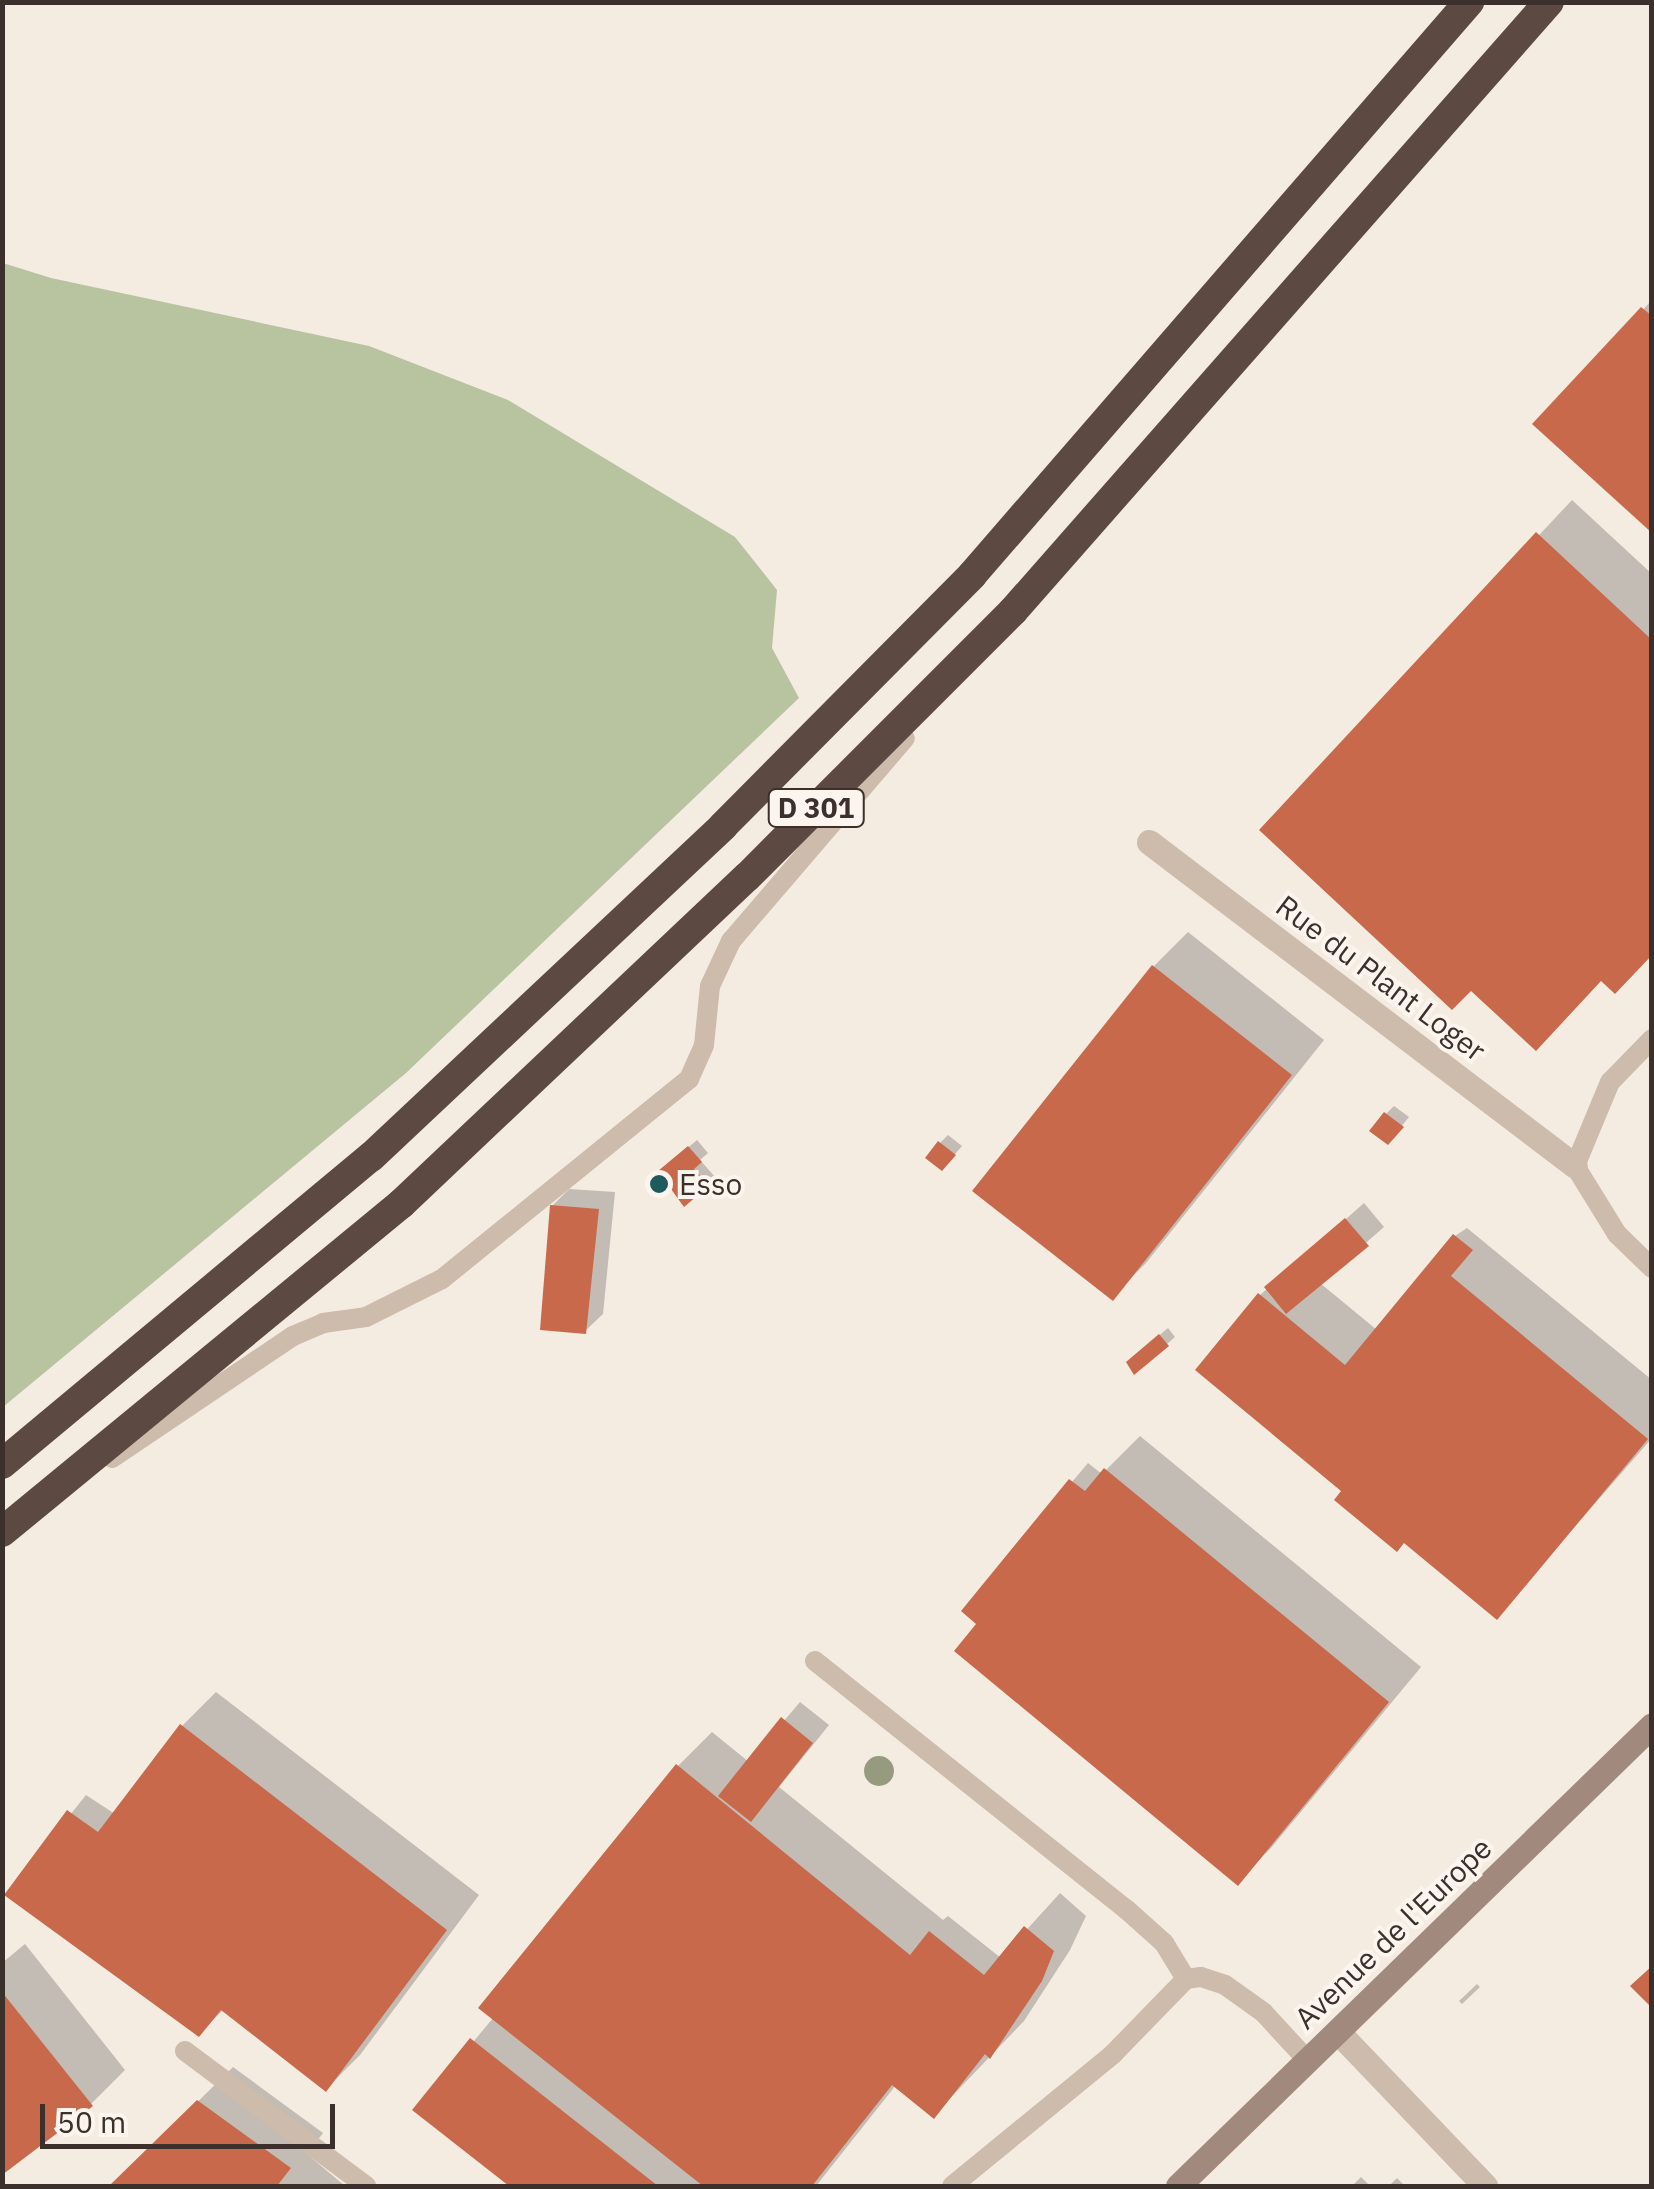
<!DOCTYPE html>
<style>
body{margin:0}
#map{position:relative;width:1654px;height:2189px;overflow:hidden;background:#f4ebe1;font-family:"IBM Plex Sans",sans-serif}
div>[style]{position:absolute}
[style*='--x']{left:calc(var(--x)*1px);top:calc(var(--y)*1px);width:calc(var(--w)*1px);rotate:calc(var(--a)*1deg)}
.green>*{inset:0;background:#b8c4a0}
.shadow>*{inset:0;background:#0003}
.building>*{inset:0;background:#c8694b}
.lane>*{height:20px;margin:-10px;padding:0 10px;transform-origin:10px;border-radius:10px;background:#cdbbac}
.street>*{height:25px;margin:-12.5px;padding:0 12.5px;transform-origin:12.5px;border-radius:12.5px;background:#cdbbac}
.secondary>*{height:25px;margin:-12.5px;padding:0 12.5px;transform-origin:12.5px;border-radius:12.5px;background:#a18a7d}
.highway>*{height:30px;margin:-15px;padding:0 15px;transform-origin:15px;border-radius:15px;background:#5c4a42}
.trees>*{width:30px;height:30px;margin:-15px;border-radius:50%;background:#969b7f}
.dots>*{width:28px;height:28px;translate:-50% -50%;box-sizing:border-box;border:5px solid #fbf5ee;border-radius:50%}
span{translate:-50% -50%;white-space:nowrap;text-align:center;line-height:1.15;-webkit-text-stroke:8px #fbf5ee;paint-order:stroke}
.shield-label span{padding:2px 8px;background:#fbf5ee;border:2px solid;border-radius:8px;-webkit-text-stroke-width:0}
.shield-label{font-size:28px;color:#3b302b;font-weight:700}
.street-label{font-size:30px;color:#3b302b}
.poi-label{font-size:30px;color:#3b302b}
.left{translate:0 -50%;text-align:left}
.frame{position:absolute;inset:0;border:5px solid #3b302b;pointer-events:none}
.scale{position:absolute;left:40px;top:2104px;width:295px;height:45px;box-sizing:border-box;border:5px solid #3b302b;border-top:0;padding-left:12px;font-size:30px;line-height:35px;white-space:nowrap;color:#3b302b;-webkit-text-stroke:8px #fbf5ee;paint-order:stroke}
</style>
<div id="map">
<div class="green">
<i style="clip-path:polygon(3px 263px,51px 278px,369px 346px,508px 400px,735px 537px,777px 590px,772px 648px,799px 698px,406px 1073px,3px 1407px)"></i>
</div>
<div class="shadow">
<i style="clip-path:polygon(1652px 300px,1652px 530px,1536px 424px)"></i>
<i style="clip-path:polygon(1572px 500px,1652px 574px,1652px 954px,1603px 979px,1472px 987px,1263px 830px)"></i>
<i style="clip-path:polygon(1188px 932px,1324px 1040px,1146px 1263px,1112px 1297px,975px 1190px,1154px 966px)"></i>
<i style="clip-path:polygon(1394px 1106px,1409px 1117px,1396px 1133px,1386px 1114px)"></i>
<i style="clip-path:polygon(948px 1135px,962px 1146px,950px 1160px,940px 1143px)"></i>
<i style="clip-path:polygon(697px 1140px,708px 1153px,700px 1160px,715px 1177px,707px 1184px,670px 1163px)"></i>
<i style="clip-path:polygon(569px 1189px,615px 1192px,603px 1314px,585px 1331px,552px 1206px)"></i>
<i style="clip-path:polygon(1364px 1203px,1384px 1227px,1320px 1283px,1377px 1330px,1455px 1236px,1467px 1228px,1652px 1380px,1652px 1438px,1497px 1616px,1344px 1490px,1260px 1295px)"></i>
<i style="clip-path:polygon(1168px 1328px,1175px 1337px,1167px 1344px,1137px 1354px)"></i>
<i style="clip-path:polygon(1140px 1436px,1421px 1667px,1271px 1848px,1237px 1882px,964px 1610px,1088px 1463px,1102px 1474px)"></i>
<i style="clip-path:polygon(216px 1692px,479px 1895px,360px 2055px,326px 2089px,224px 2009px,199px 2034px,7px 1894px,86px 1795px,115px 1814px,182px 1726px)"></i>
<i style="clip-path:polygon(800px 1702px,829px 1725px,779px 1787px,943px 1920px,948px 1916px,1001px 1958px,1060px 1893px,1086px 1916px,1070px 1950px,1024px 2021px,934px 2115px,896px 2085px,816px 2186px,513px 2186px,416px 2110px,494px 2017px,678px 1766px,712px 1732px,749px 1762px)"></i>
<i style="clip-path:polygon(25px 1944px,125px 2070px,91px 2104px,2px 2172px,2px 1963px)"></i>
<i style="clip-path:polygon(1477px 1984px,1480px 1987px,1462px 2004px,1459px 2001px)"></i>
<i style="clip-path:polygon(233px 2067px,323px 2133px,307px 2154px,345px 2186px,112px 2186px)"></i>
<i style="clip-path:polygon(1361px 2177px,1370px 2186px,1352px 2186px)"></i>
<i style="clip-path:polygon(1397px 2178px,1405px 2186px,1389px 2186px)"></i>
</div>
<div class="building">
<i style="clip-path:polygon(1641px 307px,1652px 316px,1652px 533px,1532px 424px)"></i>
<i style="clip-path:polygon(1536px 532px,1652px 640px,1652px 955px,1615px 994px,1601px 981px,1536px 1051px,1471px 991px,1452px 1010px,1259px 830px)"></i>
<i style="clip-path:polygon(1152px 965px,1292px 1075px,1113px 1301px,972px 1191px)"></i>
<i style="clip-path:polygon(1384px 1112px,1404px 1127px,1388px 1145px,1369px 1131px)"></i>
<i style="clip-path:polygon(938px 1141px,956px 1155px,942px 1171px,925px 1158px)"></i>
<i style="clip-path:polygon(688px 1146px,702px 1162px,694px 1169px,709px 1186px,684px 1207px,658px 1171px)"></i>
<i style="clip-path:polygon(550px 1205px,599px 1209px,586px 1334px,540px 1330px)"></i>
<i style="clip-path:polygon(1345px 1218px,1369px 1246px,1286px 1314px,1264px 1287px)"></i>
<i style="clip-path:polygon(1453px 1234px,1473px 1250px,1451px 1276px,1648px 1439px,1497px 1620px,1404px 1543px,1397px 1552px,1334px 1500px,1341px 1491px,1195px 1370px,1258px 1293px,1345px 1365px)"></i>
<i style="clip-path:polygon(1159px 1334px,1169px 1346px,1134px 1375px,1126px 1362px)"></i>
<i style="clip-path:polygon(1104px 1468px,1389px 1702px,1238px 1886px,954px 1651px,976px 1624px,961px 1611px,1069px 1479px,1085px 1491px)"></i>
<i style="clip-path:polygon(781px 1717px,813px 1743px,751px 1822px,718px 1796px)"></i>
<i style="clip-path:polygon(180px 1724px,447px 1930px,326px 2092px,221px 2010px,199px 2037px,4px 1895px,67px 1810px,98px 1832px)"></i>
<i style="clip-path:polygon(676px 1764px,910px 1955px,929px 1931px,984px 1975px,1024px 1926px,1054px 1951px,1042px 1981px,990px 2059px,985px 2054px,934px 2119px,892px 2085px,812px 2186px,703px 2186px,478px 2008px)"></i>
<i style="clip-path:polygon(1652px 1966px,1652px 2008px,1630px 1986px)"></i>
<i style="clip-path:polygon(2px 1992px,93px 2106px,2px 2175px)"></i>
<i style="clip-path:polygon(470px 2038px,658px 2186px,509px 2186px,412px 2110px)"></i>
<i style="clip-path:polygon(197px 2100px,291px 2168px,277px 2186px,109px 2186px)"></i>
</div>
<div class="lane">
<i style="--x:1652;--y:1039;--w:60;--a:134.3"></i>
<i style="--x:1610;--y:1082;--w:91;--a:112.6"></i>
<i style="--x:1575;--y:1166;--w:80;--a:58.3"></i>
<i style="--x:1617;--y:1234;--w:49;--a:44.2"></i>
<i style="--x:112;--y:1458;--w:218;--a:-34"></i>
<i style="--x:293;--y:1336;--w:33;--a:-23"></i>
<i style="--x:323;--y:1323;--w:43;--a:-7.9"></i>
<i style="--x:366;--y:1317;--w:85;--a:-26.6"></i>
<i style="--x:442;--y:1279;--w:318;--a:-39"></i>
<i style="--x:689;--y:1079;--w:37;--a:-66"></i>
<i style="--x:704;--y:1045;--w:59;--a:-84.2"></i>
<i style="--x:710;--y:986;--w:50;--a:-65"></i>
<i style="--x:731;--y:941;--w:267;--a:-49.4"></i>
<i style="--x:815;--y:1661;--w:398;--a:38.6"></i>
<i style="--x:1126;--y:1909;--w:51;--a:41.8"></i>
<i style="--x:1164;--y:1943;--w:42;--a:58.6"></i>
<i style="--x:185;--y:2051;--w:226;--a:36.7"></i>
<i style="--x:952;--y:2186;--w:208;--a:-39.3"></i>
<i style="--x:1113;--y:2054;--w:105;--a:-45.8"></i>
<i style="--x:1186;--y:1979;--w:15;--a:-8"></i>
<i style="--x:1201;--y:1977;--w:25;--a:18"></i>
<i style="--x:1225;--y:1985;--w:47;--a:35.4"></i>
<i style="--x:1263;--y:2012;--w:67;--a:47.4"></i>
</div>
<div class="street">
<i style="--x:1149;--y:842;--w:535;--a:37.26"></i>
<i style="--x:1338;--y:2032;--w:213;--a:46.3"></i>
</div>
<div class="secondary">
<i style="--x:1178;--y:2186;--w:661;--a:-44.2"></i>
</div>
<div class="highway">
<i style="--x:2;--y:1464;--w:480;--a:-39.8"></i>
<i style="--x:371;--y:1157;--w:483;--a:-43.2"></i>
<i style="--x:723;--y:826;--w:354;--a:-45.2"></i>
<i style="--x:972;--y:575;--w:759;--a:-49.06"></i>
<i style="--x:2;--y:1532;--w:517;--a:-39.42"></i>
<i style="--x:401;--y:1204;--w:476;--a:-43.4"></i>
<i style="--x:747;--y:877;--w:376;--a:-45"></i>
<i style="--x:1013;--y:611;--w:811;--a:-48.65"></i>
</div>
<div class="trees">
<i style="left:879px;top:1771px"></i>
</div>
<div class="dots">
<i style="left:659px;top:1184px;background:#1f5a5e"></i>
</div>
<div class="shield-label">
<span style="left:816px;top:808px">D 301</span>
</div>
<div class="street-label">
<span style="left:1381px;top:978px;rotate:37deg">Rue du Plant Loger</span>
<span style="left:1393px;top:1933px;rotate:-44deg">Avenue de l'Europe</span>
</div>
<div class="poi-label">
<span class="left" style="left:679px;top:1184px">Esso</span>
</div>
<div class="frame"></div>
<div class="scale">50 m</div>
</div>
